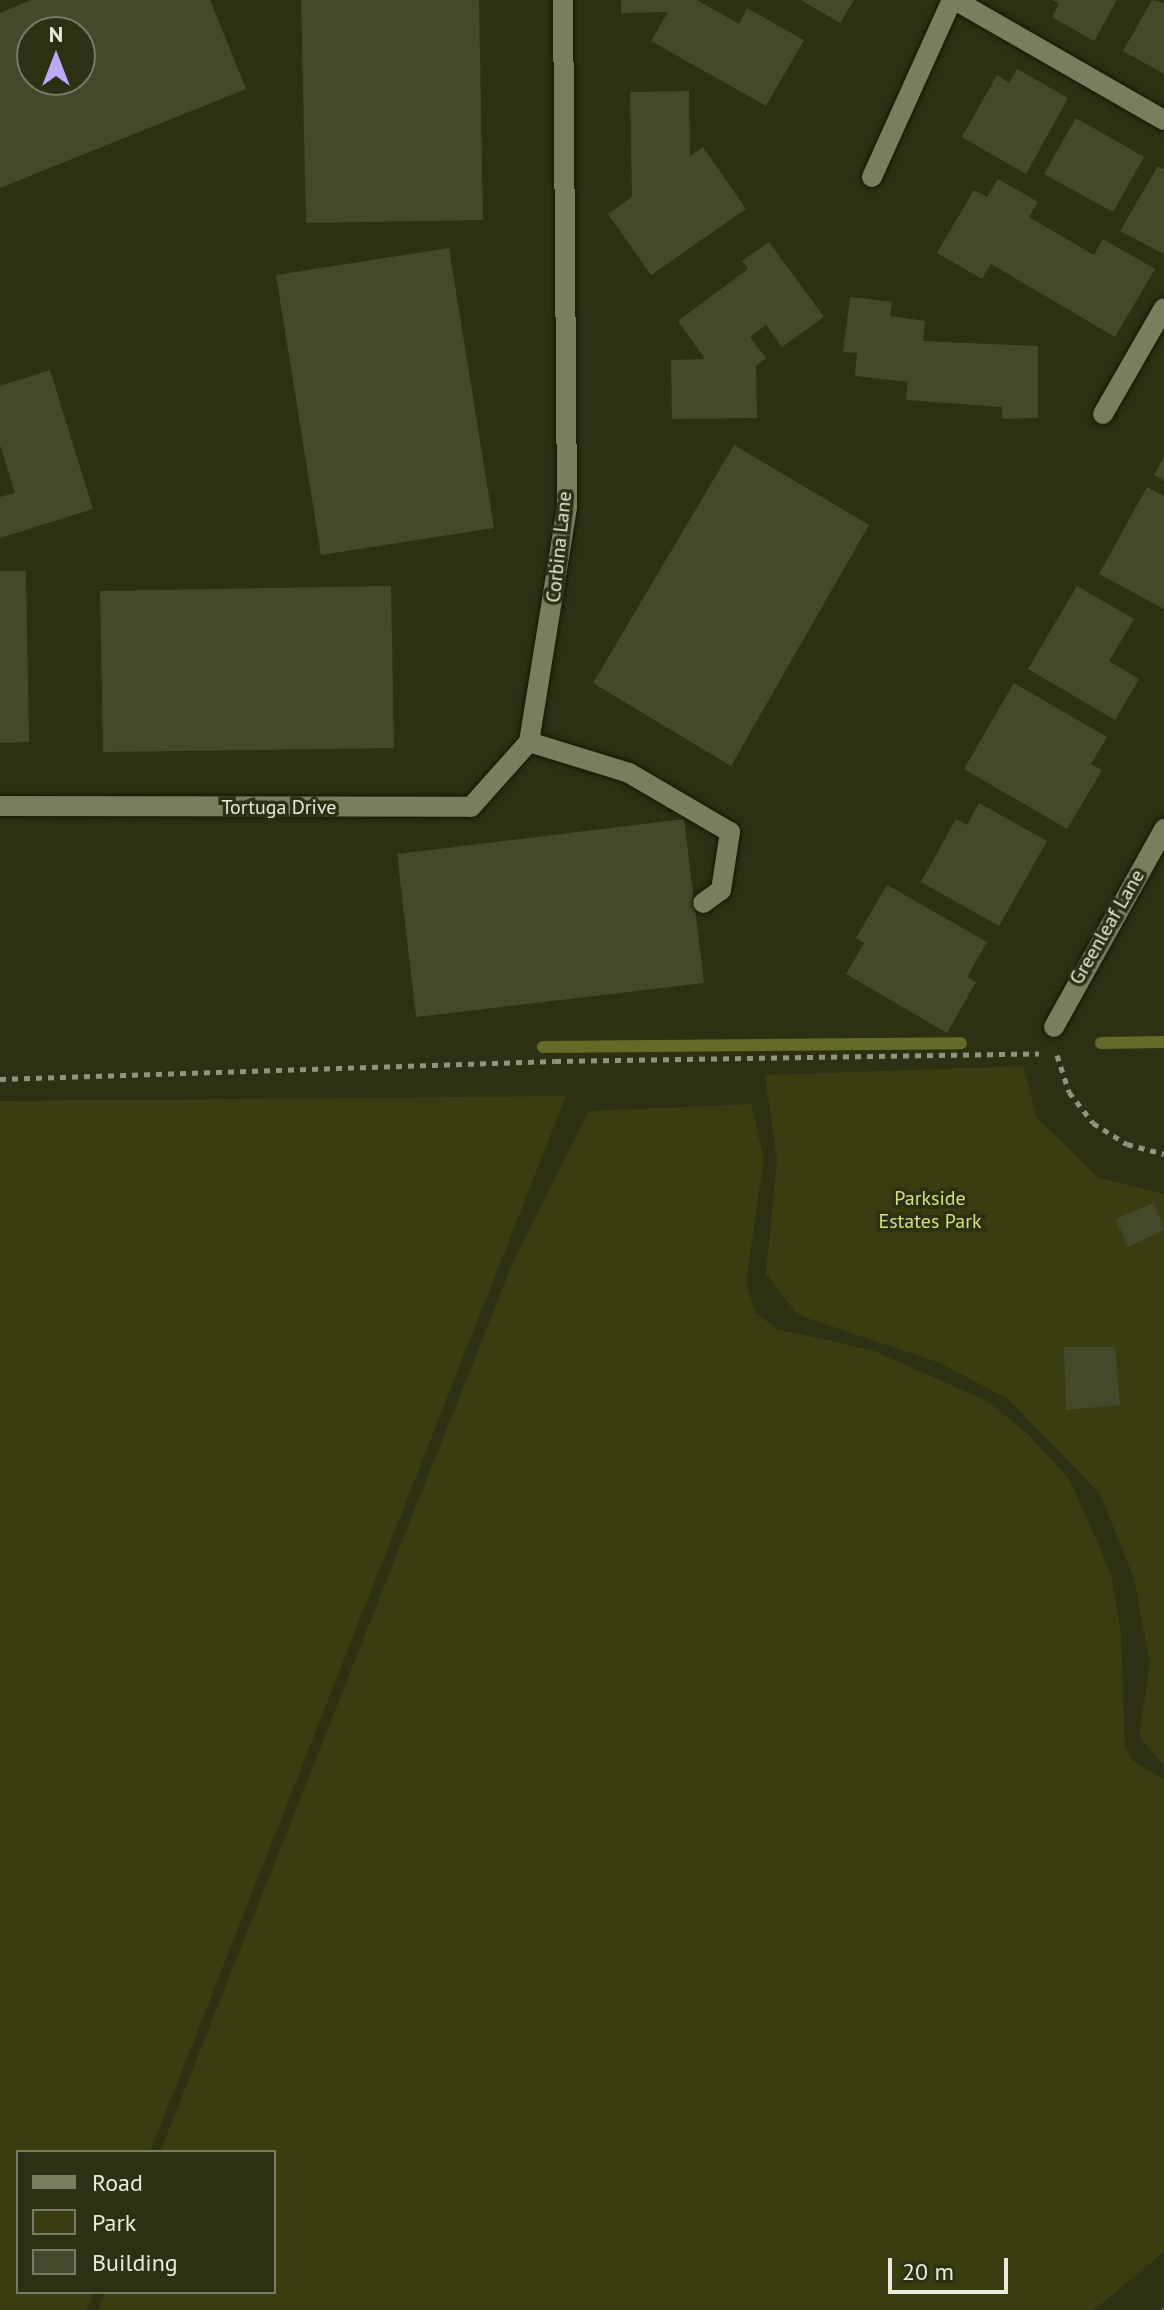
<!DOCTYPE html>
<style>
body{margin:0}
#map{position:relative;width:1164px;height:2310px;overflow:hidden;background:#2d3013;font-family:"PT Sans",sans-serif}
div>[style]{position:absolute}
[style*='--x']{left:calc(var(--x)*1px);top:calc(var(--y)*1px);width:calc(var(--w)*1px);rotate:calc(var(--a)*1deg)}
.green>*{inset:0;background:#393d10}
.stream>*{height:12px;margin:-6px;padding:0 6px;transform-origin:6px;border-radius:6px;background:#646b27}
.building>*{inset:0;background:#45492b}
.path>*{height:5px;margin-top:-2.5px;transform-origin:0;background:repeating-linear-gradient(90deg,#92957e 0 6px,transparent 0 12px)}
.roads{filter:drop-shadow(0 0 2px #161800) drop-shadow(0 0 2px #161800)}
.lane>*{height:20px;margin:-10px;padding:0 10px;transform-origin:10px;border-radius:10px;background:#797e5e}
.street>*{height:20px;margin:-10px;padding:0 10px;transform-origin:10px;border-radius:10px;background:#797e5e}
span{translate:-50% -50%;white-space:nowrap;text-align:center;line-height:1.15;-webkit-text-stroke:7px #2d3013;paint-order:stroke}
.street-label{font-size:20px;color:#e8ebda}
.park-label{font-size:20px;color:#d5e181}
.legend{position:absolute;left:16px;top:2150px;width:260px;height:144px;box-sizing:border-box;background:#2d3013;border:2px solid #787b63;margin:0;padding:10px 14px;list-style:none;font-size:24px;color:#e8ebda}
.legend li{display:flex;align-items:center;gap:16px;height:40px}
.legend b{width:40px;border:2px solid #787b63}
.north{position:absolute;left:16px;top:16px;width:80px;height:80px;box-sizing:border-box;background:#2d3013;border:2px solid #787b63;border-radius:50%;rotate:0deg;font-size:22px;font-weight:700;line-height:32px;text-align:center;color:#e8ebda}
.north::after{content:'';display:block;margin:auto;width:28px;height:36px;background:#bcaaf6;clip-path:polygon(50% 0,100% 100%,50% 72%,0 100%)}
.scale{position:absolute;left:888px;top:2258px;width:120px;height:36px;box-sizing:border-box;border:4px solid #e8ebda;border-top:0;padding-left:10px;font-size:24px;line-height:28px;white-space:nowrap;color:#e8ebda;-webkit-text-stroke:6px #2d3013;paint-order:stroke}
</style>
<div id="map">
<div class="green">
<i style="clip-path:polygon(1023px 1066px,1037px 1118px,1099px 1178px,1164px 1194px,1164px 1766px,1139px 1736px,1150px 1663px,1134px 1579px,1100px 1494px,1008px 1399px,940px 1363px,798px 1315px,766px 1274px,777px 1159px,765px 1075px)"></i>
<i style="clip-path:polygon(566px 1096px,150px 2152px,18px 2152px,18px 2292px,94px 2292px,87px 2310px,0 2310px,0 1101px)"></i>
<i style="clip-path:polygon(751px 1104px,764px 1158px,746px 1282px,755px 1312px,777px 1329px,872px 1350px,987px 1401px,1027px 1433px,1070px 1480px,1111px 1574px,1121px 1633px,1125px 1747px,1133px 1761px,1164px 1779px,1164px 2252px,1094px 2310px,98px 2310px,105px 2292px,274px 2292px,274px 2152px,160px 2152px,514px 1259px,589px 1111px)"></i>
</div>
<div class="stream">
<i style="--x:1101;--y:1043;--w:63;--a:-0.9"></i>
<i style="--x:543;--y:1047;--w:418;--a:-0.5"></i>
</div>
<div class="building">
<i style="clip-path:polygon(evenodd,31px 0,210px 0,246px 89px,0 188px,0 13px,31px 0,32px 32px,80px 32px,80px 80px,32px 80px,32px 32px)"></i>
<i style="clip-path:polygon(301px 0,479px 0,483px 220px,306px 223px)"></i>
<i style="clip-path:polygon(621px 0,697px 0,739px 24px,747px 8px,804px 40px,766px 106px,651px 41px,668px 12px,621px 13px)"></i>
<i style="clip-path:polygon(801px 0,854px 0,840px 23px)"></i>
<i style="clip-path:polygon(1052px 0,1117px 0,1094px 41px,1052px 17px,1059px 4px)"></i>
<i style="clip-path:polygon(1152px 0,1164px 3px,1164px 74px,1123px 51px)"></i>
<i style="clip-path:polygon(1017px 69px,1068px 98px,1026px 174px,962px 137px,997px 75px,1009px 83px)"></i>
<i style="clip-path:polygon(689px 91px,690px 156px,703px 147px,746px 209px,651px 275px,608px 214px,632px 197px,630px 92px)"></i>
<i style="clip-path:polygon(1076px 118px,1144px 157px,1113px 212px,1044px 174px)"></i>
<i style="clip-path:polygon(1158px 166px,1164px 169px,1164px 254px,1120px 231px)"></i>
<i style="clip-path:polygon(998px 179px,1038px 202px,1029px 217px,1094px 255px,1103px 239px,1155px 269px,1115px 337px,991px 264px,982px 279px,937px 253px,974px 190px,987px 197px)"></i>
<i style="clip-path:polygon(769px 242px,824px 317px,782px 347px,766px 325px,750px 337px,766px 358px,756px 366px,757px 418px,672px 419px,671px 360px,705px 359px,678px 321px,748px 269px,742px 261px)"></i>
<i style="clip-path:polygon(449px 248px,494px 528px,321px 555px,276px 275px)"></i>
<i style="clip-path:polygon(850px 297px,892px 302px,890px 316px,925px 321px,923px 341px,1038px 346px,1038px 418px,1002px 419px,1002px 407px,906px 400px,908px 382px,855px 376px,857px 353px,843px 352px)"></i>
<i style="clip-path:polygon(50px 370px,93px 509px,0 538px,0 497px,15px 493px,0 445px,0 386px)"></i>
<i style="clip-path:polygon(734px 445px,869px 525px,731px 766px,593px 683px)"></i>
<i style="clip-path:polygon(1164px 457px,1164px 481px,1154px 475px)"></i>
<i style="clip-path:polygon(1147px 487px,1164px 496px,1164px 609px,1099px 574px)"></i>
<i style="clip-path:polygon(0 571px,26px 571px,29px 742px,0 743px)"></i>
<i style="clip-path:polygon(391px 586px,394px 748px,103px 752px,100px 591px)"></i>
<i style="clip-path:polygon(1077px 586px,1134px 619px,1109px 661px,1139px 679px,1115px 720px,1028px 669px)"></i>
<i style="clip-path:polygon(1014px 683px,1107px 737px,1091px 764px,1102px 770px,1067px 829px,964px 769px)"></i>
<i style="clip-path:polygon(979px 803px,1047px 841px,999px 926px,921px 882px,956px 819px,967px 825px)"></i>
<i style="clip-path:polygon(684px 819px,704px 983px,416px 1017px,397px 854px)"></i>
<i style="clip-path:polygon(887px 885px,987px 942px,967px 977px,976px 982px,947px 1033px,846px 974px,864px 943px,856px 938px)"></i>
<i style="clip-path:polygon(1154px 1203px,1164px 1230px,1128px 1247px,1116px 1219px)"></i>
<i style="clip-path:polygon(1064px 1347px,1115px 1347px,1120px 1405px,1066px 1410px)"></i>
</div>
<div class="path">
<i style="--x:1057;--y:1055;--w:39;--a:72"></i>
<i style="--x:1069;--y:1092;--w:39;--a:52"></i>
<i style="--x:1093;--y:1123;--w:40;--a:32"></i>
<i style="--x:1127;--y:1144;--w:38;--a:15"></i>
<i style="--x:0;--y:1079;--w:555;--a:-1.86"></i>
<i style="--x:555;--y:1061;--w:484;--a:-0.9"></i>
<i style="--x:1163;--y:2310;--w:1;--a:-45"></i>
</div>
<div class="roads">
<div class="lane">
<i style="--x:955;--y:0;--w:241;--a:29.9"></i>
<i style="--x:1103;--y:414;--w:122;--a:-60.1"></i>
</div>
<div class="street">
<i style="--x:872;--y:177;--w:194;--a:-65.7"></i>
<i style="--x:529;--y:742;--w:238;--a:-80.8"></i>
<i style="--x:567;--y:507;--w:507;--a:-90.45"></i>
<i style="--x:529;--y:742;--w:105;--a:17.2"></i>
<i style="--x:629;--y:773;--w:117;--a:30.3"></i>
<i style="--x:730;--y:832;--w:59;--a:98.8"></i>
<i style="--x:721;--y:890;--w:22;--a:144"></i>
<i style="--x:0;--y:806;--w:471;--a:0.1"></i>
<i style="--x:471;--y:807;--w:87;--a:-48.3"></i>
<i style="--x:1054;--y:1027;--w:227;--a:-60.9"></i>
</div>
</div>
<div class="street-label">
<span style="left:559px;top:547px;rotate:-84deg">Corbina Lane</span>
<span style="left:279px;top:807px">Tortuga Drive</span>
<span style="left:1107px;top:927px;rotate:-60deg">Greenleaf Lane</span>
</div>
<div class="park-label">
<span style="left:930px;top:1210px">Parkside<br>Estates Park</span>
</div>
<ul class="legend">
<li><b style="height:10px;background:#797e5e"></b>Road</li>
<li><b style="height:22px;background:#393d10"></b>Park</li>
<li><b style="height:22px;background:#45492b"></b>Building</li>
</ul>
<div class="north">N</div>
<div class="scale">20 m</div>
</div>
